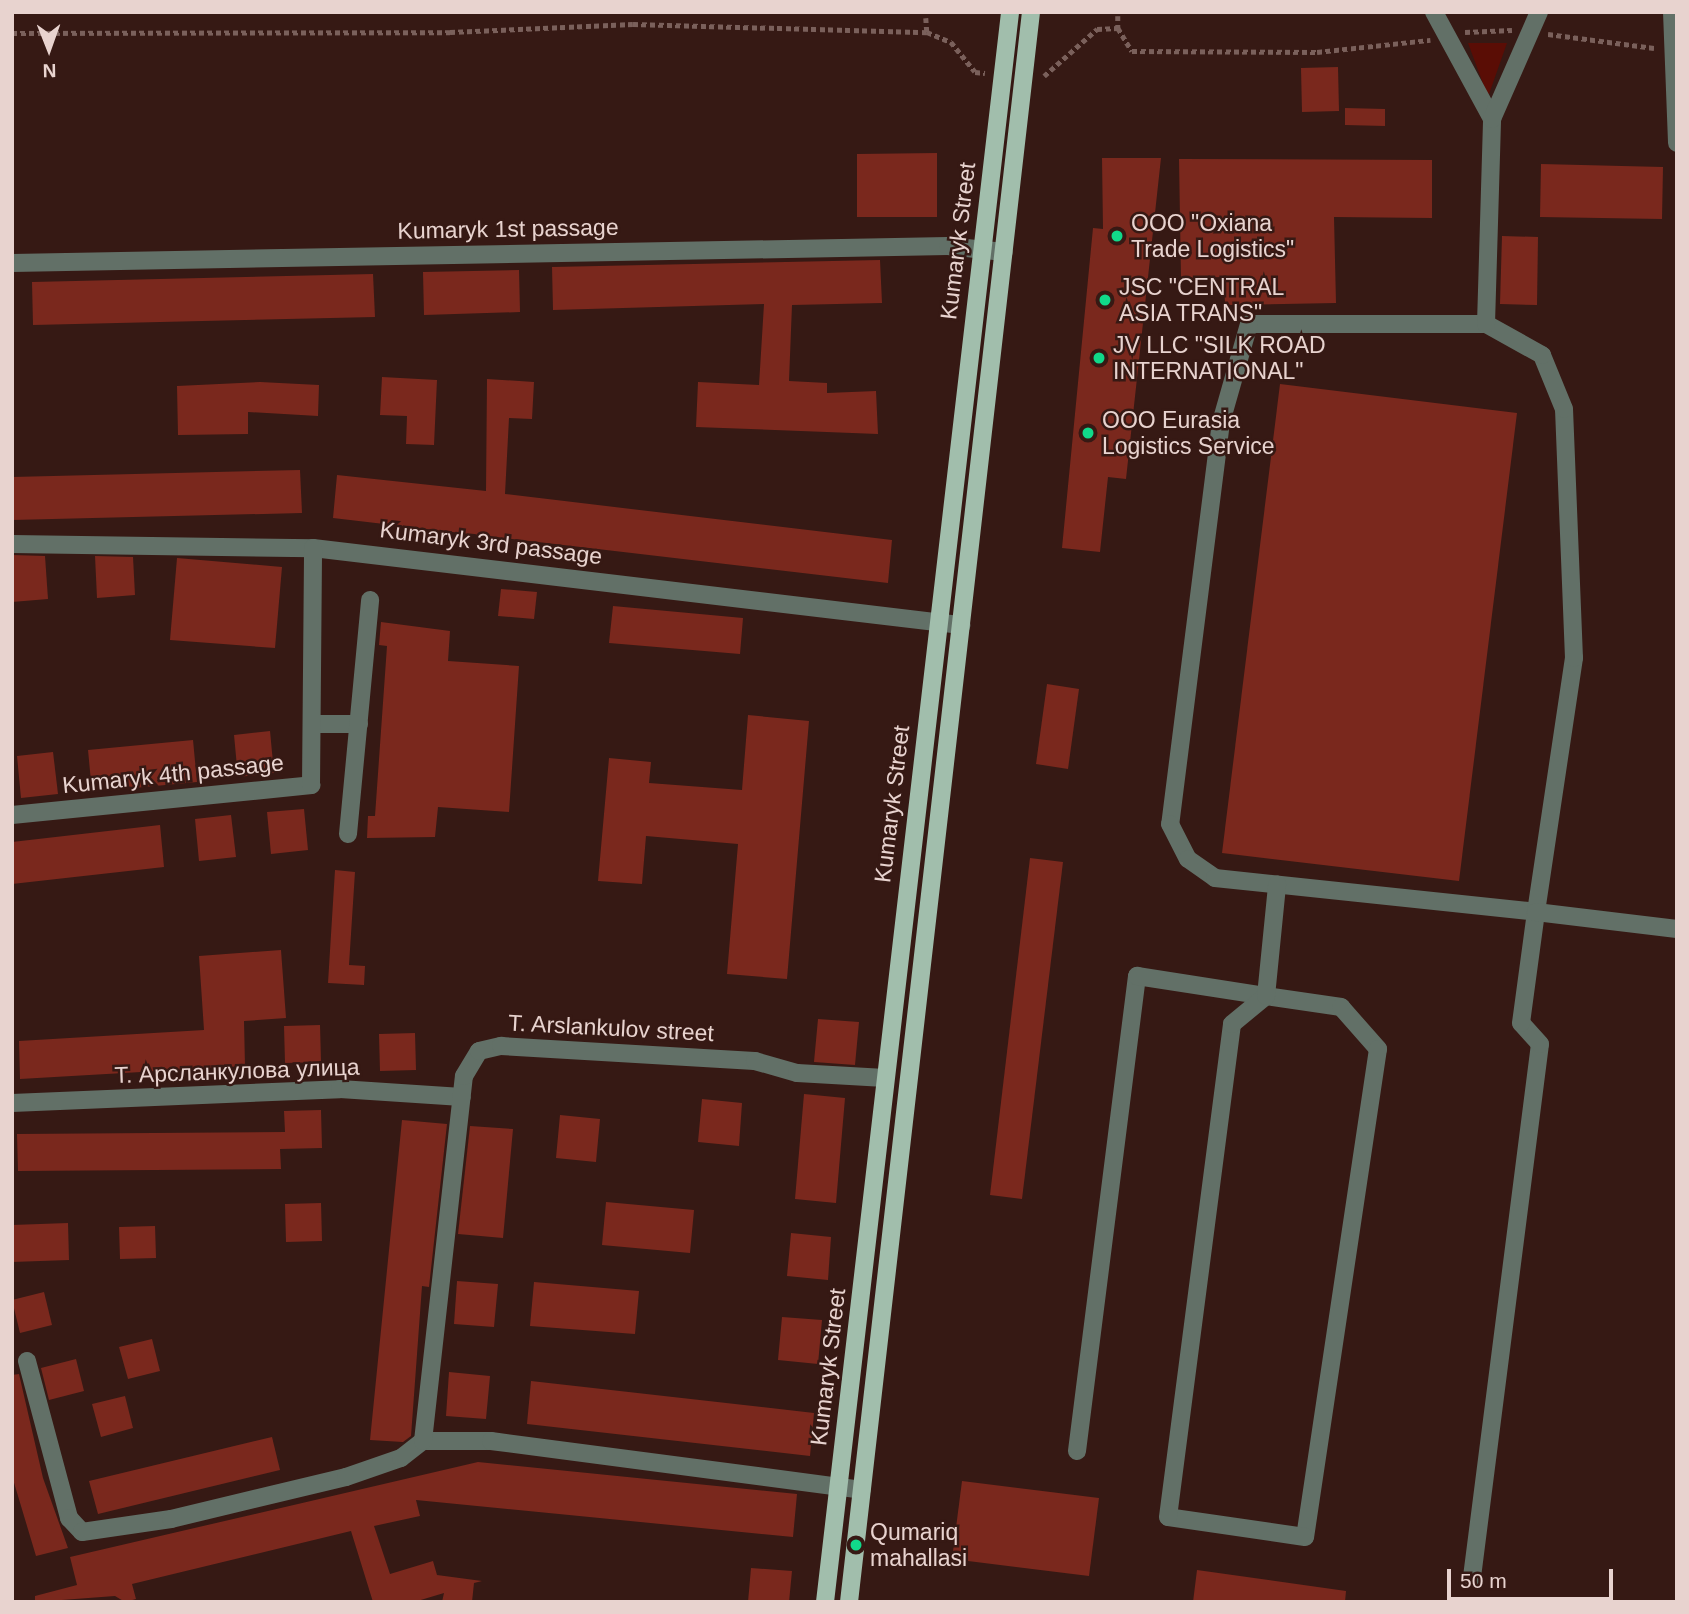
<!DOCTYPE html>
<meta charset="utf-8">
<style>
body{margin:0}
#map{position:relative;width:1689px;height:1614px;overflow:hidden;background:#361914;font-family:Arial,sans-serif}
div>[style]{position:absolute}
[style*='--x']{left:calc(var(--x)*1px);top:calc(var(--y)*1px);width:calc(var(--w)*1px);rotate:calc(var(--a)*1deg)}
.green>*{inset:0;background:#5a0d05}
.building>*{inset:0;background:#7a281d}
.path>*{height:4.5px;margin-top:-2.25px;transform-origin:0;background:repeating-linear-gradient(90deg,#7a605b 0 5px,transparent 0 8.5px)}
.minor>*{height:18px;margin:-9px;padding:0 9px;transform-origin:9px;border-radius:9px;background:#627067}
.major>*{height:18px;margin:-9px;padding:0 9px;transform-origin:9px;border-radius:9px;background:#a1beac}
.dots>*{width:19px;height:19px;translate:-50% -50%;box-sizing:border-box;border:4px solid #361914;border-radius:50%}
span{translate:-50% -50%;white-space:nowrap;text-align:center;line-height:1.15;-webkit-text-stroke:5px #361914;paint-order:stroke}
.poi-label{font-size:23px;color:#e8d3cf}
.left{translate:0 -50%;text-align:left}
.street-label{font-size:23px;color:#e8d3cf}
.frame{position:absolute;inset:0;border:14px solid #e8d3cf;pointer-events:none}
.north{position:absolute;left:14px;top:14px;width:70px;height:70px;-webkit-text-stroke:5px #361914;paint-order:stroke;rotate:179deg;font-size:19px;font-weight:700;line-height:28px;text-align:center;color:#e8d3cf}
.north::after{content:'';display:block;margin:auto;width:24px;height:32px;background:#e8d3cf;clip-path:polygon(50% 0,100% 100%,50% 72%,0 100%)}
.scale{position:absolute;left:1447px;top:1569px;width:166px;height:32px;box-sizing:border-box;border:4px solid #e8d3cf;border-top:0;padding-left:9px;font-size:21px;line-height:24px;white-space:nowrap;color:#e8d3cf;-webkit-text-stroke:5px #361914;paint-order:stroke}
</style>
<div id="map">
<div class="green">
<i style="clip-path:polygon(1468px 43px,1507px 43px,1488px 97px)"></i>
</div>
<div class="building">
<i style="clip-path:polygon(1338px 67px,1339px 111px,1302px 112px,1301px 68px)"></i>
<i style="clip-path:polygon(1345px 108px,1385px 109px,1385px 126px,1345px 125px)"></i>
<i style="clip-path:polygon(937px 153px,937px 217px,857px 217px,857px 154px)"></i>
<i style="clip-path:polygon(1102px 158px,1161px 158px,1126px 479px,1108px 477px,1100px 552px,1062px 548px,1093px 228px,1103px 229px)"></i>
<i style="clip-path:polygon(1179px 159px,1432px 160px,1432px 218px,1334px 217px,1336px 303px,1225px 305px,1224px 277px,1181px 278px)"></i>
<i style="clip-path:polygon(1541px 164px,1663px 167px,1662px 219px,1540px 217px)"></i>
<i style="clip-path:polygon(1502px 236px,1538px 237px,1537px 305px,1500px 304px)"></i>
<i style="clip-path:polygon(880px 260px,882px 303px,792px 305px,789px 381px,827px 383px,827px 393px,876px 391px,878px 434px,696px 427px,698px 382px,759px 385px,764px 304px,553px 310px,552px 267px)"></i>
<i style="clip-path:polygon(519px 270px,520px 312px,424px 315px,423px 272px)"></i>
<i style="clip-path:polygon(373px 274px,375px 317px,33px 325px,32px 282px)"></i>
<i style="clip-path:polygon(382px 377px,437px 380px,434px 445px,406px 444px,407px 416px,380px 415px)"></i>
<i style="clip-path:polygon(487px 379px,534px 382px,532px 419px,509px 418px,505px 494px,892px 540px,888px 583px,333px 518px,337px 475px,486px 491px)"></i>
<i style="clip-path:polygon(260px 382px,319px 385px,318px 416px,248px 412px,248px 434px,178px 435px,177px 386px)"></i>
<i style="clip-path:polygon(1280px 384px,1517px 413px,1459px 881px,1222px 853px)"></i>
<i style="clip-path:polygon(300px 470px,302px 513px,12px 520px,12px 477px)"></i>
<i style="clip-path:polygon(12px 555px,45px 556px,48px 599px,12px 602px)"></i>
<i style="clip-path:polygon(95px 556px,133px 557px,135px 595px,97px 598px)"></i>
<i style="clip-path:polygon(177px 558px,282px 567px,275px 648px,170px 640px)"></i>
<i style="clip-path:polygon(501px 589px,537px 592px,534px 619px,498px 616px)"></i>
<i style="clip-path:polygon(613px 606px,743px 618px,740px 654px,609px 643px)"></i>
<i style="clip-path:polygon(381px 622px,450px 631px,448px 661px,519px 666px,509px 812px,438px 807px,435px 837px,367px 838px,368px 816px,375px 816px,387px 646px,379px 645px)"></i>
<i style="clip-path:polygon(1047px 684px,1079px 689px,1068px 769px,1036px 764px)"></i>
<i style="clip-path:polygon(748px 715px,809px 721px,787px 979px,727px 974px,738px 844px,646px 836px,642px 884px,598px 881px,609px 758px,651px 762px,649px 783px,742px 790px)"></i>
<i style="clip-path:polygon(270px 731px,274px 773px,238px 777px,234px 735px)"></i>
<i style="clip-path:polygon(193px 740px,197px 782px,92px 792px,88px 750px)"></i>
<i style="clip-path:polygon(53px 752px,58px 794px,21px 798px,17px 756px)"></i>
<i style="clip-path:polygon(304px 809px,308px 850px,271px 854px,267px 812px)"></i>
<i style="clip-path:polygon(231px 815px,236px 857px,199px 861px,195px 819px)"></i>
<i style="clip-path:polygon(160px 825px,164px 867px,12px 884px,12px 842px)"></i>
<i style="clip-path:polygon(1030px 858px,1063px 862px,1022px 1199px,990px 1195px)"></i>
<i style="clip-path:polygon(335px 870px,355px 872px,349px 965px,365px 966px,364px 985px,328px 983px)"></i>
<i style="clip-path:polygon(281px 950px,286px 1018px,244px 1021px,245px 1066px,20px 1079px,19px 1041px,204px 1030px,199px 956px)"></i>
<i style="clip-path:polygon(818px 1019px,859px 1022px,855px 1065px,814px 1062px)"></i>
<i style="clip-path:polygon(320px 1025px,321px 1062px,285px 1063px,284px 1026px)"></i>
<i style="clip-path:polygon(415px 1033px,416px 1070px,380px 1071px,379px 1034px)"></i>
<i style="clip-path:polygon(804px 1094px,845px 1098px,836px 1203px,795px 1199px)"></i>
<i style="clip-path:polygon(702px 1099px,742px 1103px,739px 1146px,698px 1142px)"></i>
<i style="clip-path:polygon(321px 1110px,322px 1148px,280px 1149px,281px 1169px,18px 1171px,17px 1134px,285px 1132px,284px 1111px)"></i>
<i style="clip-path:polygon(560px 1115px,600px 1119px,596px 1162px,556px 1158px)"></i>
<i style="clip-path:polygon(402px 1120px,447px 1124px,429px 1287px,422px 1286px,411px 1436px,403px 1442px,370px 1440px)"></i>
<i style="clip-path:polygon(470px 1126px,513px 1129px,503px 1238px,458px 1234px)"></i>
<i style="clip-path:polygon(606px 1202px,694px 1210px,690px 1253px,602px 1245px)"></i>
<i style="clip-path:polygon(321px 1203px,322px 1241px,286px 1242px,285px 1204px)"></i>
<i style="clip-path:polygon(68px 1223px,69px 1260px,12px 1262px,12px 1225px)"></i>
<i style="clip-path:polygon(155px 1226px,156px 1258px,120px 1259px,119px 1227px)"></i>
<i style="clip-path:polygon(791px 1233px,831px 1237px,828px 1280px,787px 1276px)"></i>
<i style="clip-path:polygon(457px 1281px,498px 1284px,494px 1327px,454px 1324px)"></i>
<i style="clip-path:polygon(534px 1282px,639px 1291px,635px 1334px,530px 1326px)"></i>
<i style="clip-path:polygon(44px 1292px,52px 1325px,20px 1333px,12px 1300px)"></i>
<i style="clip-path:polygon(782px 1317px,822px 1320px,818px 1364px,778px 1360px)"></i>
<i style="clip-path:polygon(152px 1339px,160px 1371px,128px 1379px,119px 1347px)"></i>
<i style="clip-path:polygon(76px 1359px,84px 1391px,49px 1400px,41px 1368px)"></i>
<i style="clip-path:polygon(449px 1372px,490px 1376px,486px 1419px,446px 1416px)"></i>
<i style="clip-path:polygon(19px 1374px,43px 1478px,68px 1548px,36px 1556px,12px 1476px,12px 1375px)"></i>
<i style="clip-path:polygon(531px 1381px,814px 1413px,810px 1456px,527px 1424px)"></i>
<i style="clip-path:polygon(125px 1396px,133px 1428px,101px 1437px,92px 1404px)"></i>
<i style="clip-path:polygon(272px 1437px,280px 1470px,98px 1514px,89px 1481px)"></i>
<i style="clip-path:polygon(478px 1462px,797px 1494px,793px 1537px,416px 1500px,420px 1516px,374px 1526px,390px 1574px,433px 1561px,437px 1575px,482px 1581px,474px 1583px,472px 1602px,442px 1602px,444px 1593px,414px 1602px,373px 1602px,351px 1531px,132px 1584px,136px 1599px,125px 1602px,115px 1596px,35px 1602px,35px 1596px,77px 1585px,70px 1557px)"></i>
<i style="clip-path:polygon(962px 1481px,1099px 1498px,1089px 1576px,952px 1559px)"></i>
<i style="clip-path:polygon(751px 1568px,792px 1571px,789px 1602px,748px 1602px)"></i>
<i style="clip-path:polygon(1197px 1570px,1346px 1591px,1345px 1602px,1193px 1602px)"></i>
</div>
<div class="path">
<i style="--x:1118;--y:16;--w:12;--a:90"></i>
<i style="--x:926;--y:18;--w:14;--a:86"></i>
<i style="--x:1465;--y:32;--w:47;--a:-2.4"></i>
<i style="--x:12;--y:33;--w:438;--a:-0.1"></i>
<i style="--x:450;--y:32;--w:183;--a:-2.5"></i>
<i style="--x:633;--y:24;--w:294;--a:1.6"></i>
<i style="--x:927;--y:32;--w:26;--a:23"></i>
<i style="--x:951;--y:42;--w:38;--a:51"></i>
<i style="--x:975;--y:72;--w:10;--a:6"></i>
<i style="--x:1548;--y:34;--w:107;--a:7.5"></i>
<i style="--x:1044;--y:76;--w:71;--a:-41.6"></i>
<i style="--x:1097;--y:29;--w:21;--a:-3"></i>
<i style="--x:1118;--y:28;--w:27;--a:59"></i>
<i style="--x:1132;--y:51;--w:185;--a:0.3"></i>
<i style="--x:1317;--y:52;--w:114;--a:-6.1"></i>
</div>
<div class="minor">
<i style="--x:1434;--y:12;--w:122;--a:61.5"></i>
<i style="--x:1672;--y:12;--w:131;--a:87.8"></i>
<i style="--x:12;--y:263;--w:936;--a:-1.04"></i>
<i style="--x:948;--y:246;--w:56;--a:6.1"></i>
<i style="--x:1486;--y:324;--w:237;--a:180"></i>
<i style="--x:1249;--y:324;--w:102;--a:105.9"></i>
<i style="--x:1221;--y:422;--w:405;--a:97.2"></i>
<i style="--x:1170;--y:824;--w:39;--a:63"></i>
<i style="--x:1188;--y:859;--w:33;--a:35"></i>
<i style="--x:1215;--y:878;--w:323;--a:6"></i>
<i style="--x:1536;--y:912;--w:257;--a:-81.5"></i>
<i style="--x:1574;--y:658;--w:249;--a:-92.3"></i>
<i style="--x:1564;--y:409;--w:58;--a:-112.2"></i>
<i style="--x:1542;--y:355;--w:64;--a:-151"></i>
<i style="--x:1486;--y:324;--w:205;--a:-88.3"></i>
<i style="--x:1492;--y:119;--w:117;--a:-66.3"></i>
<i style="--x:12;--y:544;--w:301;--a:0.8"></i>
<i style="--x:313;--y:548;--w:653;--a:6.78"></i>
<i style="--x:312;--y:724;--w:47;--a:0"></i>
<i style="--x:12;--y:815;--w:301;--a:-5.7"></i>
<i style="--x:311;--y:785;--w:237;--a:-89.5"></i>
<i style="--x:348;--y:834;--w:235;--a:-84.6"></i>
<i style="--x:12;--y:1103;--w:328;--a:-2.4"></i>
<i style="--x:340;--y:1089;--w:122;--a:3.8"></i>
<i style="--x:27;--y:1361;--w:163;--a:75"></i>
<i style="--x:69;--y:1518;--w:19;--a:47"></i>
<i style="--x:82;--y:1532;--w:90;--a:-8.3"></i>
<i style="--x:171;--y:1519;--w:180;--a:-13.5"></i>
<i style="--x:346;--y:1477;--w:58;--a:-19.1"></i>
<i style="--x:401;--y:1458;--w:28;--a:-38"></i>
<i style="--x:423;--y:1441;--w:68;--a:0"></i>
<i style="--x:491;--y:1441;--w:374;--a:7.5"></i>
<i style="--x:423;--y:1441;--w:367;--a:-83.6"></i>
<i style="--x:464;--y:1076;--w:29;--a:-59"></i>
<i style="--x:479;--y:1051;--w:23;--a:-13"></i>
<i style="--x:501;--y:1046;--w:254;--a:3.4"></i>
<i style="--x:755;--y:1061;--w:44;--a:15.9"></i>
<i style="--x:797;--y:1073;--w:88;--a:3.3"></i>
<i style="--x:1077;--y:1451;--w:479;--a:-82.8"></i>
<i style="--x:1137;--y:976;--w:131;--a:8.8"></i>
<i style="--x:1266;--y:996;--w:76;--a:8.3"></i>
<i style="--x:1341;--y:1007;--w:56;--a:48.6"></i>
<i style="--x:1378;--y:1049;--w:493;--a:98.5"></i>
<i style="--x:1305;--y:1537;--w:138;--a:-171.7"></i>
<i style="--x:1168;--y:1517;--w:497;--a:-82.6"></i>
<i style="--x:1232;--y:1024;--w:44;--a:-39.5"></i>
<i style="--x:1266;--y:996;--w:112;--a:-84.3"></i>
<i style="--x:1472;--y:1577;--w:537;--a:-82.73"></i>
<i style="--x:1540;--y:1044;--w:28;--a:-132"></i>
<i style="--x:1521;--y:1023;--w:112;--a:-82.3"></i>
<i style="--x:1536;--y:912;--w:142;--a:6.9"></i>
</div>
<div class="major">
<i style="--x:825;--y:1602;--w:1601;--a:-83.36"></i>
<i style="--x:849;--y:1602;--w:1600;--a:-83.47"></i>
</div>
<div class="dots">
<i style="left:1117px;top:236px;background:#11d98a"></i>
<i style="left:1105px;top:300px;background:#11d98a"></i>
<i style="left:1099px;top:358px;background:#11d98a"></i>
<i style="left:1088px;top:433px;background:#11d98a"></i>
<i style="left:856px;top:1545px;background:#11d98a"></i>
</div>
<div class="poi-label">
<span class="left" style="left:1131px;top:236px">ООО "Oxiana<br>Trade Logistics"</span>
<span class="left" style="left:1119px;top:300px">JSC "CENTRAL<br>ASIA TRANS"</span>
<span class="left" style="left:1113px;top:358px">JV LLC "SILK ROAD<br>INTERNATIONAL"</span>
<span class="left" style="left:1102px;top:433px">OOO Eurasia<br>Logistics Service</span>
<span class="left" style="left:870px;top:1545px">Qumariq<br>mahallasi</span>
</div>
<div class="street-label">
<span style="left:508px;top:229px;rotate:-1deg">Kumaryk 1st passage</span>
<span style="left:958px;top:241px;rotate:-83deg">Kumaryk Street</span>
<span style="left:491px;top:543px;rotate:7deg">Kumaryk 3rd passage</span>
<span style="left:173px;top:774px;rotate:-6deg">Kumaryk 4th passage</span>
<span style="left:892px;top:804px;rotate:-83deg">Kumaryk Street</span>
<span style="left:611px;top:1028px;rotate:3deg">T. Arslankulov street</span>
<span style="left:237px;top:1071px;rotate:-2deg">Т. Арсланкулова улица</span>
<span style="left:828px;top:1367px;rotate:-83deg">Kumaryk Street</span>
</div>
<div class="frame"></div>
<div class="north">N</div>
<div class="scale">50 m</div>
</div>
